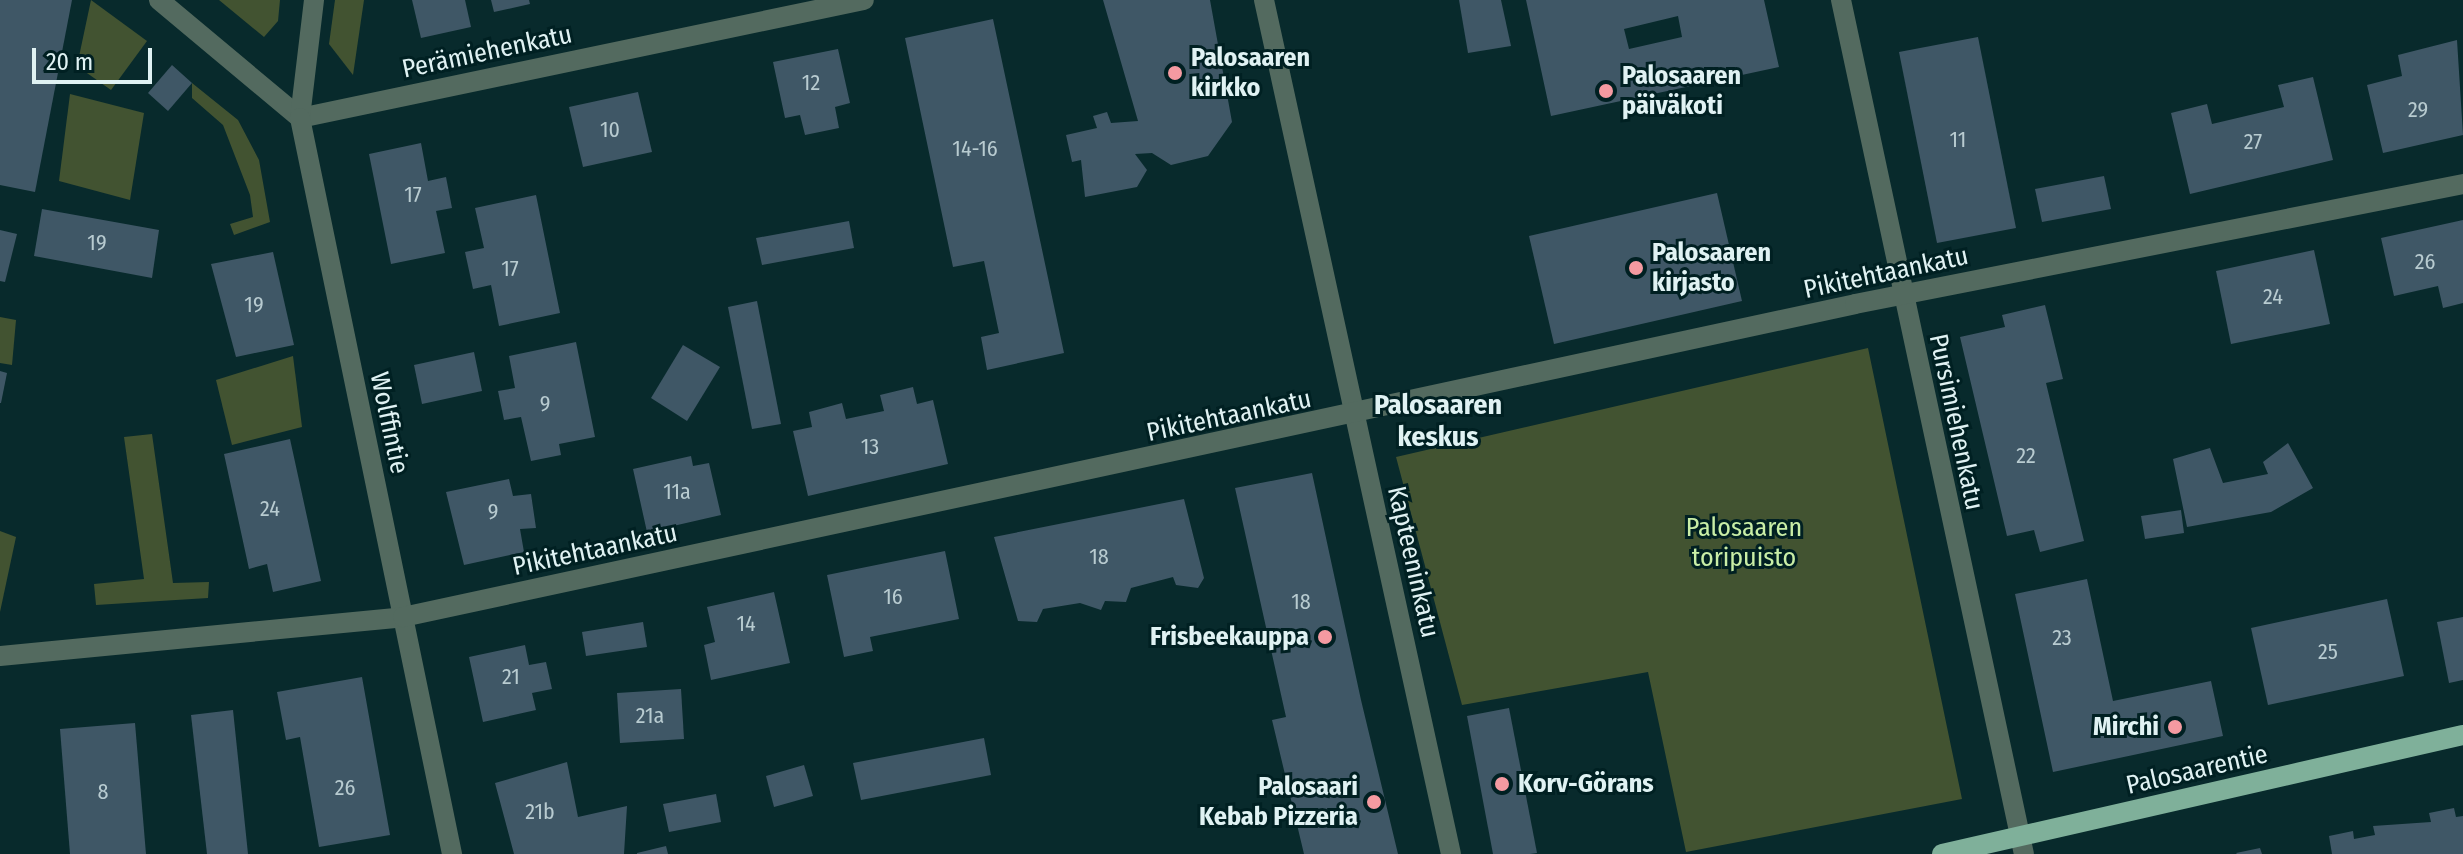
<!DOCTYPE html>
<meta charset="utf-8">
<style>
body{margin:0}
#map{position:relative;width:2463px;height:854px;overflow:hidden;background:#082a2c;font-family:"Fira Sans Condensed",sans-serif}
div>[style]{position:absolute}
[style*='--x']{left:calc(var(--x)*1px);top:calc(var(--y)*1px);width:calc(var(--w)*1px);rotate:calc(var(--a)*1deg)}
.green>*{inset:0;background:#425331}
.building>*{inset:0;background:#3f5766}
.minor>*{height:20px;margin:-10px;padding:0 10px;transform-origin:10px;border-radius:10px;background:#536a5f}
.major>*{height:20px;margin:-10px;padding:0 10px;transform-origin:10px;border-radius:10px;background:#7fb09a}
.dots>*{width:22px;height:22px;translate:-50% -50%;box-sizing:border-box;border:4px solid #002022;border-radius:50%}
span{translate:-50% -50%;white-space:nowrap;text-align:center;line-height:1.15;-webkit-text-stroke:6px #002022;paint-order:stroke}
.number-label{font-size:22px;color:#b8cbd0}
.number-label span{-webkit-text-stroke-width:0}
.street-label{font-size:26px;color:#e0f2f3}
.poi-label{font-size:26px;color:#e0f2f3;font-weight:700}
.left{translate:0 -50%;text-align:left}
.right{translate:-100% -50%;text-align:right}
.park-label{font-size:26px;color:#c9eea6}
.neighbourhood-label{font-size:28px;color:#e0f2f3;font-weight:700}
.scale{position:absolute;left:32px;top:48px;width:120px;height:36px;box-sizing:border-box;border:4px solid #e0f2f3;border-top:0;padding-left:10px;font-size:24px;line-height:28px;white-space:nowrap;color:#e0f2f3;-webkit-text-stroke:6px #002022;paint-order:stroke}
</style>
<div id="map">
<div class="green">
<i style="clip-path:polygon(91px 0,147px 41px,111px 90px,77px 66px)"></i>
<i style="clip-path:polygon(219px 0,280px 0,278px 21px,264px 37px)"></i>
<i style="clip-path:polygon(335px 0,364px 0,353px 75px,329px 44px)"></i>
<i style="clip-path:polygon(192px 83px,238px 120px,259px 160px,270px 222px,234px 235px,230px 224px,253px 217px,250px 195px,223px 125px,192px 98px)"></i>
<i style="clip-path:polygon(70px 94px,144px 113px,130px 200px,59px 181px)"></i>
<i style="clip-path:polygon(0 317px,16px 320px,12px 365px,0 363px)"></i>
<i style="clip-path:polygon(1868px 348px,1962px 799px,1686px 852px,1648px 672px,1462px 705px,1396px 457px)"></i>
<i style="clip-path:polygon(293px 356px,302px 427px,232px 445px,216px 380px)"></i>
<i style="clip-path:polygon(152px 434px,173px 583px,209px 582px,208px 598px,96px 605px,94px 584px,144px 579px,124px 437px)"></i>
<i style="clip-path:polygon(0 531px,16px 537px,0 612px)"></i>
</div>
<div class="building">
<i style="clip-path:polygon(0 0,72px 0,35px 192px,0 185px)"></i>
<i style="clip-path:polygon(412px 0,465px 0,471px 27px,421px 38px)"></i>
<i style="clip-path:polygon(491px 0,529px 0,530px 4px,494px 12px)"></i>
<i style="clip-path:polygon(1103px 0,1210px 0,1232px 122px,1208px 156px,1171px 165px,1152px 153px,1135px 154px,1147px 170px,1137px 187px,1085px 197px,1081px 160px,1072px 162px,1066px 135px,1097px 128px,1093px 116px,1107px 112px,1111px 123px,1138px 121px)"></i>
<i style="clip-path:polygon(1459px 0,1501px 0,1511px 46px,1468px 53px)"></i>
<i style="clip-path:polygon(evenodd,1526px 0,1764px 0,1779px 67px,1551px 116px,1526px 0,1678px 16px,1682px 37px,1629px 49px,1624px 29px,1678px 16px)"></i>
<i style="clip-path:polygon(993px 19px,1064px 353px,987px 370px,981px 337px,999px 333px,984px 261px,953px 267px,905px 38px)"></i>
<i style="clip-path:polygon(1978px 37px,2016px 228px,1937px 243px,1899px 52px)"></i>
<i style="clip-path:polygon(2457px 40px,2463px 135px,2383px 153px,2367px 85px,2402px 76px,2398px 55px)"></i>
<i style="clip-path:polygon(838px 49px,850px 103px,835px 107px,839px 128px,805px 135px,800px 115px,785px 118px,773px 62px)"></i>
<i style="clip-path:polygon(172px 65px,192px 83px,168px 111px,148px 93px)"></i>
<i style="clip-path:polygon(2313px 77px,2333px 160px,2190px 194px,2171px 113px,2207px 104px,2212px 124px,2284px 107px,2278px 85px)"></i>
<i style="clip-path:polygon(638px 92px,652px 152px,583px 167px,569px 107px)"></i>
<i style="clip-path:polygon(421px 143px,428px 181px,446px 177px,452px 208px,436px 211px,445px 253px,391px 264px,369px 154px)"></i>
<i style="clip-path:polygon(2104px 176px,2111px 209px,2042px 222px,2035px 189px)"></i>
<i style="clip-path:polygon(1717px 193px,1742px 301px,1554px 344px,1529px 236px)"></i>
<i style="clip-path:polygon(536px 195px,560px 313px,499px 326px,491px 285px,473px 289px,465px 252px,484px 248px,475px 208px)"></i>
<i style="clip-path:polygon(42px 209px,159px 230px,152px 278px,34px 256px)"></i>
<i style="clip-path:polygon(2463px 220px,2463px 303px,2443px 308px,2438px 286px,2394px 296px,2381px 238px)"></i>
<i style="clip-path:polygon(849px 221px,854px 248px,762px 265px,756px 238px)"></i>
<i style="clip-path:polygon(0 230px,17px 234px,5px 282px,0 281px)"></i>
<i style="clip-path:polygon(2314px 250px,2330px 324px,2231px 344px,2216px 271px)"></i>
<i style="clip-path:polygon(273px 252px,294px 345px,236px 357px,211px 264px)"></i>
<i style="clip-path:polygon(757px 301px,781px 424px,752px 429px,728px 307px)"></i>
<i style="clip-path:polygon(2045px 305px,2063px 379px,2046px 383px,2084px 541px,2040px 552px,2034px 530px,2007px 536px,1960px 337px,2005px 327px,2002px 315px)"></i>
<i style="clip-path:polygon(576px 342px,595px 437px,559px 444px,561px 455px,531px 461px,521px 417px,504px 420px,498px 391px,515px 388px,509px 356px)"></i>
<i style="clip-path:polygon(683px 345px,720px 367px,687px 421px,651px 398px)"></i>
<i style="clip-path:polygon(474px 352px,482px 391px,422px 404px,414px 365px)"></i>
<i style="clip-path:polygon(0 371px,7px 373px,1px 403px,0 403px)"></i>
<i style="clip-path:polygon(913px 387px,917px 404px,933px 400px,948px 464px,808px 496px,793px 431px,812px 427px,809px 412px,842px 403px,846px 419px,884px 411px,880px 395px)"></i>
<i style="clip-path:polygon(290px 439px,321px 581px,273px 592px,267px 564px,249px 569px,224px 454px)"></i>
<i style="clip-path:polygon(2288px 443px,2313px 488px,2271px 512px,2187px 527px,2173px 459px,2210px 448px,2223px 483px,2268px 474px,2263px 462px)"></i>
<i style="clip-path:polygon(691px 456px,693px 466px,709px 463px,721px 515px,647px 532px,633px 469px)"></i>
<i style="clip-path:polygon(1312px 473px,1361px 700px,1398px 854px,1304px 854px,1272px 720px,1286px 717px,1235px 488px)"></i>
<i style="clip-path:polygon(509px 479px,513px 496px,531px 494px,536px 528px,520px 529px,524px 552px,464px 565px,446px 492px)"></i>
<i style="clip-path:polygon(1184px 499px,1204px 578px,1198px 588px,1176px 585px,1173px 577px,1131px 588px,1126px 602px,1105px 601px,1101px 610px,1080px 603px,1043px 609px,1037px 622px,1018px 621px,994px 537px)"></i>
<i style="clip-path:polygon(2181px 510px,2184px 533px,2145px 539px,2141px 516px)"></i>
<i style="clip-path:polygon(945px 551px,959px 619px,870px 637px,873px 651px,844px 657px,827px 575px)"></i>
<i style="clip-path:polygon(2087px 579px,2113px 701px,2211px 681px,2223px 736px,2053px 772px,2015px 594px)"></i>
<i style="clip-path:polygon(774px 592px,790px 663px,711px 680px,704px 645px,715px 642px,707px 607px)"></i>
<i style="clip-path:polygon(2387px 599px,2404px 676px,2268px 705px,2251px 628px)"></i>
<i style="clip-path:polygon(2463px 617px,2463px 680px,2449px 683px,2437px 622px)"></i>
<i style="clip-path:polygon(643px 622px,647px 647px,586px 656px,582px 632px)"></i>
<i style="clip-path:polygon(525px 645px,529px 665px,546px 662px,552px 689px,532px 693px,536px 710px,483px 722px,469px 657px)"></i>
<i style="clip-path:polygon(362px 677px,390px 835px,319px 847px,300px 737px,286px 740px,277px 692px)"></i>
<i style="clip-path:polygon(681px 689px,684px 739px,620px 743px,617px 693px)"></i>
<i style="clip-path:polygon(1509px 708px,1537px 853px,1530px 854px,1493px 854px,1467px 716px)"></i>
<i style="clip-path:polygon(233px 710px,248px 854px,207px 854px,191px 715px)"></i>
<i style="clip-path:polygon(135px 723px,146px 854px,70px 854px,60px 729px)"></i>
<i style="clip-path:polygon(984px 738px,991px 775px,861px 800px,853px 763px)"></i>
<i style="clip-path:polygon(567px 762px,578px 817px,627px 806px,624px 854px,514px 854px,495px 783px)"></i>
<i style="clip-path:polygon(804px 765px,813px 796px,774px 807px,766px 776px)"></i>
<i style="clip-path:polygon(716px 794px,721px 822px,669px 832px,663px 804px)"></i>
<i style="clip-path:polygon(2454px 808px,2456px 817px,2463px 816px,2463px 854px,2332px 854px,2329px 836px,2353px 831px,2354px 839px,2375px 835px,2373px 826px,2431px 822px,2429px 813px)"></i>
<i style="clip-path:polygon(666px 846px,668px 854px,637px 854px,637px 853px)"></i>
<i style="clip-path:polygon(2260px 848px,2262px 854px,2237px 854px,2236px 853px)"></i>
</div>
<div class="minor">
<i style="--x:159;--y:0;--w:184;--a:39.9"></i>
<i style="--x:300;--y:118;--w:576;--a:-11.82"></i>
<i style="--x:314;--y:0;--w:119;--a:96.8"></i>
<i style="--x:300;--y:118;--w:752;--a:78.33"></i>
<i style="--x:1264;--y:0;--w:874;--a:77.65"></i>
<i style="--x:1841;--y:0;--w:873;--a:77.91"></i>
<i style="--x:0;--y:656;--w:405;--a:-5.5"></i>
<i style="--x:403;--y:617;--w:1485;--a:-12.16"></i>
<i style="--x:1855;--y:304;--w:620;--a:-11.16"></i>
</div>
<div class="major">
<i style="--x:1942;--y:854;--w:534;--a:-12.87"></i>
</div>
<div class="dots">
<i style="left:1175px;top:73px;background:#f49aa1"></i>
<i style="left:1606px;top:91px;background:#f49aa1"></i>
<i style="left:1636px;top:268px;background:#f49aa1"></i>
<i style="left:1325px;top:637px;background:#f49aa1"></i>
<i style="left:2175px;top:727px;background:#f49aa1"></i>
<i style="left:1502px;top:784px;background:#f49aa1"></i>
<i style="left:1374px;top:802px;background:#f49aa1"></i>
</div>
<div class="number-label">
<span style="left:811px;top:83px">12</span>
<span style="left:2418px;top:110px">29</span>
<span style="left:610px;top:130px">10</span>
<span style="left:1958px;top:140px">11</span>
<span style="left:2253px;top:142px">27</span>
<span style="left:975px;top:149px">14-16</span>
<span style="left:413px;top:195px">17</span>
<span style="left:97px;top:243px">19</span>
<span style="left:2425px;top:262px">26</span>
<span style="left:510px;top:269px">17</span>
<span style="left:2273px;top:297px">24</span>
<span style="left:254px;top:305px">19</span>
<span style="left:545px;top:404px">9</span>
<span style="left:870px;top:447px">13</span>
<span style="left:2026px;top:456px">22</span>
<span style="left:677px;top:492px">11a</span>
<span style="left:270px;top:509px">24</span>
<span style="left:493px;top:512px">9</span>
<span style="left:1099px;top:557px">18</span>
<span style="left:893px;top:597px">16</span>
<span style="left:1301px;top:602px">18</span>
<span style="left:746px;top:624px">14</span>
<span style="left:2062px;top:638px">23</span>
<span style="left:2328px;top:652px">25</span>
<span style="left:511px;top:677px">21</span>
<span style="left:650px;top:716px">21a</span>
<span style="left:345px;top:788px">26</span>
<span style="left:103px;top:792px">8</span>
<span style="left:540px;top:812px">21b</span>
</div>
<div class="street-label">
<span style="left:487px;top:52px;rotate:-12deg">Perämiehenkatu</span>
<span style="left:1886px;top:273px;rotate:-12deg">Pikitehtaankatu</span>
<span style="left:1229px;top:416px;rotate:-12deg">Pikitehtaankatu</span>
<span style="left:1956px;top:422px;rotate:78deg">Pursimiehenkatu</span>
<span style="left:389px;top:423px;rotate:78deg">Wolffintie</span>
<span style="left:595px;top:550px;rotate:-12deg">Pikitehtaankatu</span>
<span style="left:1413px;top:562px;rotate:77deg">Kapteeninkatu</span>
<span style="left:2197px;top:770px;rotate:-13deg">Palosaarentie</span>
</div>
<div class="poi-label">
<span class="left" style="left:1191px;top:73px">Palosaaren<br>kirkko</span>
<span class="left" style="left:1622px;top:91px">Palosaaren<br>päiväkoti</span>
<span class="left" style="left:1652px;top:268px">Palosaaren<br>kirjasto</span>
<span class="right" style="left:1309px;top:637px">Frisbeekauppa</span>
<span class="right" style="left:2159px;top:727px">Mirchi</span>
<span class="left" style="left:1518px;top:784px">Korv-Görans</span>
<span class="right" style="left:1358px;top:802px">Palosaari<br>Kebab Pizzeria</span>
</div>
<div class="park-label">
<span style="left:1744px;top:543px">Palosaaren<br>toripuisto</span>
</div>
<div class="neighbourhood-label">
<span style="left:1438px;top:421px">Palosaaren<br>keskus</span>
</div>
<div class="scale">20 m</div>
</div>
